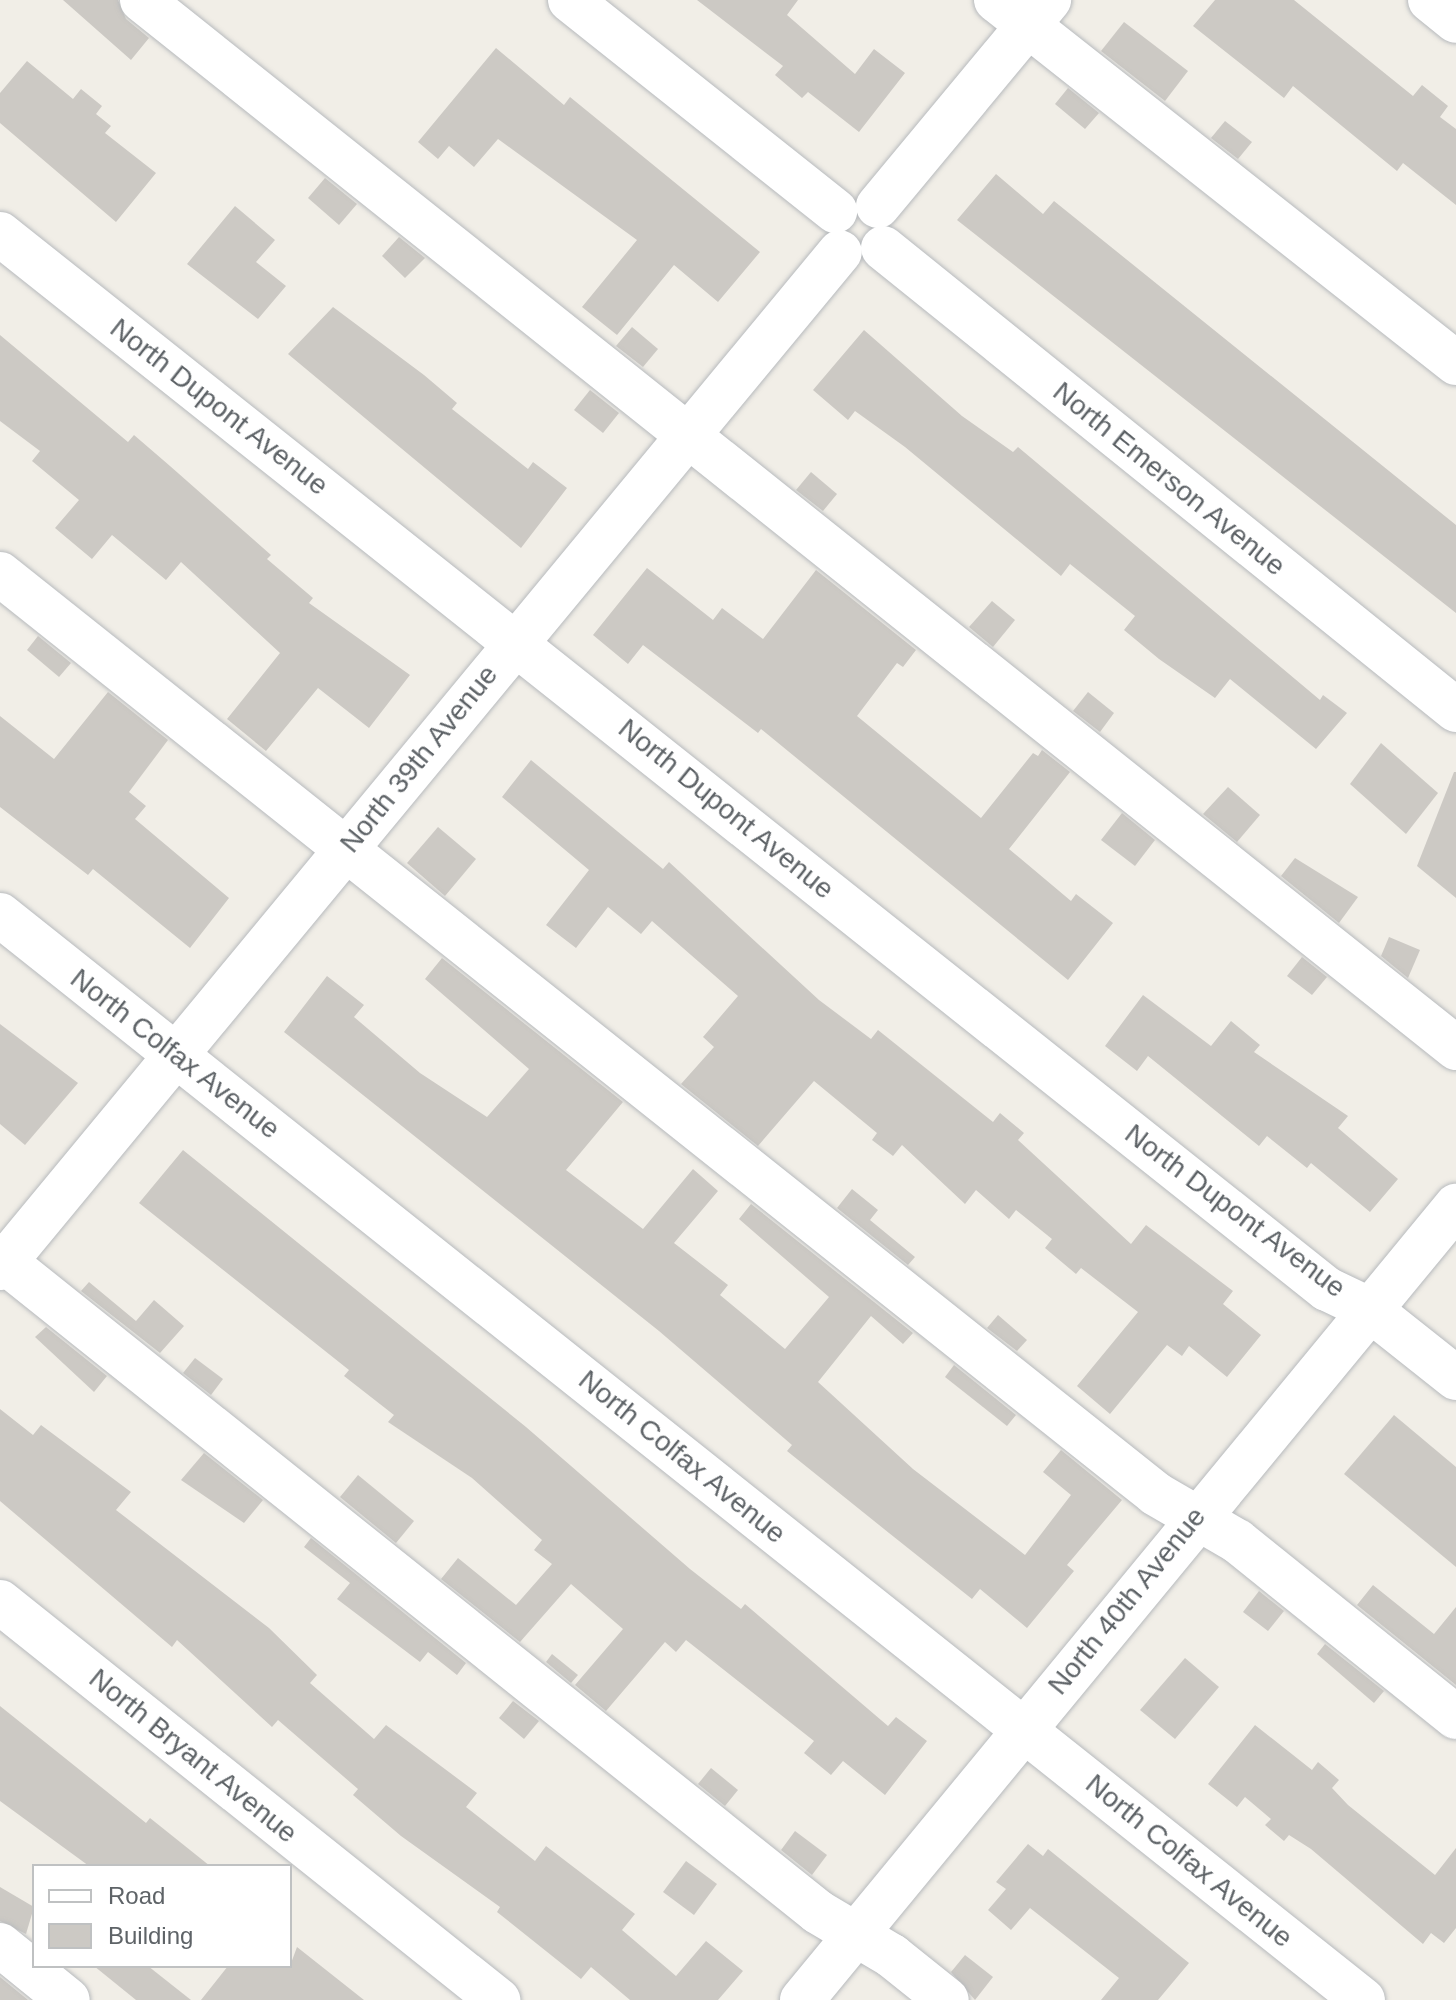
<!DOCTYPE html>
<style>
body{margin:0}
#map{position:relative;width:1456px;height:2000px;overflow:hidden;background:#f1eee7;font-family:Arial,sans-serif}
div>[style]{position:absolute}
[style*='--x']{left:calc(var(--x)*1px);top:calc(var(--y)*1px);width:calc(var(--w)*1px);rotate:calc(var(--a)*1deg)}
.building>*{inset:0;background:#ccc9c4}
.roads{filter:drop-shadow(0 0 2px #b7babd) drop-shadow(0 0 2px #b7babd)}
.minor>*{height:44px;margin:-22px;padding:0 22px;transform-origin:22px;border-radius:22px;background:#fff}
span{translate:-50% -50%;white-space:nowrap;text-align:center;line-height:1.15;-webkit-text-stroke:6px #fff;paint-order:stroke}
.street-label{font-size:28px;color:#5e6367}
.legend{position:absolute;left:32px;top:1864px;width:260px;height:104px;box-sizing:border-box;background:#fff;border:2px solid #bfc1c2;margin:0;padding:10px 14px;list-style:none;font-size:24px;color:#5e6367}
.legend li{display:flex;align-items:center;gap:16px;height:40px}
.legend b{width:40px;border:2px solid #bfc1c2}
</style>
<div id="map">
<div class="building">
<i style="clip-path:polygon(63px 0,118px 0,126px 19px,149px 38px,131px 60px)"></i>
<i style="clip-path:polygon(697px 0,798px 0,787px 15px,855px 74px,874px 49px,905px 73px,859px 132px,808px 92px,802px 98px,775px 75px,783px 66px)"></i>
<i style="clip-path:polygon(1215px 0,1294px 0,1413px 96px,1422px 85px,1448px 106px,1440px 117px,1456px 129px,1456px 205px,1403px 163px,1397px 171px,1293px 86px,1284px 98px,1193px 26px)"></i>
<i style="clip-path:polygon(1124px 22px,1188px 71px,1165px 101px,1101px 51px)"></i>
<i style="clip-path:polygon(496px 48px,564px 105px,570px 97px,760px 252px,718px 302px,674px 265px,617px 335px,582px 307px,637px 240px,498px 139px,474px 167px,449px 146px,438px 159px,418px 142px)"></i>
<i style="clip-path:polygon(27px 61px,73px 99px,81px 89px,102px 106px,96px 114px,111px 126px,105px 133px,156px 173px,116px 222px,0 123px,0 93px)"></i>
<i style="clip-path:polygon(1068px 88px,1099px 113px,1085px 129px,1055px 104px)"></i>
<i style="clip-path:polygon(1225px 121px,1252px 142px,1238px 159px,1211px 138px)"></i>
<i style="clip-path:polygon(996px 174px,1043px 214px,1054px 201px,1456px 525px,1456px 613px,957px 220px)"></i>
<i style="clip-path:polygon(325px 178px,357px 204px,339px 225px,308px 198px)"></i>
<i style="clip-path:polygon(235px 206px,275px 240px,256px 262px,286px 286px,258px 319px,187px 264px)"></i>
<i style="clip-path:polygon(399px 237px,425px 258px,405px 278px,382px 256px)"></i>
<i style="clip-path:polygon(333px 307px,424px 375px,457px 403px,452px 409px,528px 469px,533px 462px,567px 488px,521px 548px,288px 354px)"></i>
<i style="clip-path:polygon(632px 327px,658px 349px,643px 367px,616px 346px)"></i>
<i style="clip-path:polygon(864px 330px,962px 416px,1013px 452px,1018px 447px,1320px 700px,1323px 695px,1347px 713px,1316px 749px,1230px 679px,1215px 698px,1159px 659px,1124px 630px,1135px 616px,1070px 564px,1061px 576px,905px 447px,855px 411px,848px 420px,813px 390px)"></i>
<i style="clip-path:polygon(0 335px,128px 442px,134px 435px,170px 466px,271px 555px,267px 559px,313px 598px,309px 603px,410px 675px,369px 728px,318px 688px,266px 751px,227px 719px,280px 653px,181px 562px,166px 580px,112px 535px,92px 559px,55px 528px,79px 500px,32px 461px,40px 451px,0 421px)"></i>
<i style="clip-path:polygon(590px 390px,619px 413px,603px 433px,574px 410px)"></i>
<i style="clip-path:polygon(811px 472px,837px 494px,823px 511px,796px 490px)"></i>
<i style="clip-path:polygon(647px 568px,713px 620px,722px 608px,763px 639px,816px 570px,916px 650px,903px 667px,897px 663px,857px 716px,981px 818px,1033px 753px,1038px 756px,1042px 750px,1070px 772px,1009px 849px,1071px 901px,1076px 894px,1113px 923px,1068px 980px,761px 729px,758px 733px,643px 645px,628px 664px,593px 635px)"></i>
<i style="clip-path:polygon(992px 601px,1015px 620px,993px 647px,969px 627px)"></i>
<i style="clip-path:polygon(38px 636px,71px 663px,59px 677px,27px 650px)"></i>
<i style="clip-path:polygon(108px 692px,168px 740px,129px 792px,146px 806px,135px 819px,229px 898px,190px 948px,93px 869px,88px 875px,0 807px,0 716px,54px 759px)"></i>
<i style="clip-path:polygon(1088px 692px,1114px 713px,1100px 732px,1073px 711px)"></i>
<i style="clip-path:polygon(1381px 743px,1438px 793px,1406px 834px,1350px 784px)"></i>
<i style="clip-path:polygon(531px 760px,663px 869px,669px 862px,819px 1000px,871px 1039px,878px 1030px,993px 1122px,1000px 1113px,1024px 1133px,1018px 1140px,1131px 1244px,1146px 1225px,1233px 1291px,1223px 1304px,1261px 1335px,1227px 1377px,1189px 1346px,1182px 1356px,1167px 1345px,1110px 1414px,1077px 1386px,1138px 1312px,1081px 1268px,1076px 1274px,1045px 1248px,1052px 1239px,1016px 1210px,1009px 1219px,976px 1190px,965px 1204px,902px 1145px,893px 1156px,872px 1140px,877px 1133px,814px 1081px,758px 1146px,681px 1084px,714px 1047px,703px 1037px,738px 996px,652px 921px,641px 934px,608px 907px,576px 948px,546px 925px,589px 870px,502px 797px)"></i>
<i style="clip-path:polygon(1454px 772px,1456px 772px,1456px 898px,1417px 866px)"></i>
<i style="clip-path:polygon(1228px 787px,1260px 815px,1237px 842px,1203px 814px)"></i>
<i style="clip-path:polygon(1122px 813px,1155px 840px,1135px 866px,1101px 840px)"></i>
<i style="clip-path:polygon(438px 827px,476px 859px,445px 896px,407px 863px)"></i>
<i style="clip-path:polygon(1295px 858px,1358px 897px,1339px 923px,1281px 876px)"></i>
<i style="clip-path:polygon(1389px 937px,1420px 950px,1408px 978px,1381px 956px)"></i>
<i style="clip-path:polygon(1302px 957px,1327px 977px,1312px 995px,1287px 976px)"></i>
<i style="clip-path:polygon(442px 958px,623px 1102px,566px 1170px,643px 1229px,693px 1169px,718px 1191px,674px 1243px,728px 1285px,720px 1295px,785px 1349px,829px 1297px,739px 1219px,751px 1204px,913px 1333px,903px 1344px,871px 1316px,818px 1382px,913px 1469px,1025px 1555px,1071px 1495px,1043px 1472px,1061px 1450px,1122px 1500px,1067px 1565px,1074px 1571px,1027px 1628px,980px 1589px,972px 1599px,889px 1533px,787px 1451px,792px 1445px,659px 1331px,284px 1032px,327px 976px,364px 1005px,354px 1017px,420px 1073px,487px 1117px,529px 1069px,425px 979px)"></i>
<i style="clip-path:polygon(1143px 995px,1211px 1046px,1231px 1021px,1260px 1045px,1254px 1052px,1348px 1116px,1338px 1128px,1398px 1179px,1370px 1212px,1311px 1163px,1307px 1168px,1267px 1136px,1259px 1146px,1148px 1056px,1137px 1071px,1105px 1046px)"></i>
<i style="clip-path:polygon(0 1024px,78px 1083px,25px 1145px,0 1124px)"></i>
<i style="clip-path:polygon(183px 1150px,526px 1427px,690px 1569px,741px 1609px,745px 1604px,888px 1726px,896px 1717px,927px 1741px,885px 1795px,843px 1761px,831px 1775px,804px 1753px,814px 1741px,686px 1640px,676px 1652px,665px 1642px,606px 1711px,575px 1685px,623px 1629px,571px 1584px,520px 1642px,441px 1579px,458px 1558px,516px 1605px,552px 1564px,534px 1550px,542px 1540px,472px 1478px,388px 1422px,394px 1415px,344px 1376px,349px 1370px,139px 1203px)"></i>
<i style="clip-path:polygon(852px 1189px,878px 1210px,870px 1220px,915px 1257px,908px 1265px,837px 1208px)"></i>
<i style="clip-path:polygon(89px 1282px,136px 1321px,154px 1300px,184px 1326px,160px 1353px,81px 1291px)"></i>
<i style="clip-path:polygon(998px 1315px,1027px 1340px,1017px 1351px,987px 1328px)"></i>
<i style="clip-path:polygon(46px 1327px,107px 1376px,94px 1392px,35px 1337px)"></i>
<i style="clip-path:polygon(195px 1358px,223px 1379px,211px 1395px,183px 1373px)"></i>
<i style="clip-path:polygon(954px 1365px,1016px 1415px,1007px 1426px,945px 1377px)"></i>
<i style="clip-path:polygon(0 1409px,33px 1435px,41px 1425px,131px 1492px,116px 1510px,269px 1628px,317px 1675px,310px 1683px,374px 1739px,386px 1725px,477px 1793px,466px 1807px,535px 1861px,546px 1846px,635px 1914px,622px 1930px,676px 1976px,706px 1941px,743px 1971px,718px 2000px,630px 2000px,591px 1967px,581px 1979px,497px 1912px,500px 1907px,401px 1836px,353px 1795px,358px 1789px,278px 1720px,272px 1727px,177px 1640px,172px 1647px,0 1501px)"></i>
<i style="clip-path:polygon(1394px 1415px,1456px 1467px,1456px 1567px,1344px 1474px)"></i>
<i style="clip-path:polygon(204px 1453px,263px 1500px,244px 1523px,181px 1480px)"></i>
<i style="clip-path:polygon(358px 1475px,414px 1521px,396px 1543px,340px 1497px)"></i>
<i style="clip-path:polygon(311px 1538px,466px 1663px,457px 1675px,428px 1652px,420px 1662px,337px 1599px,350px 1583px,304px 1547px)"></i>
<i style="clip-path:polygon(1373px 1585px,1434px 1634px,1456px 1607px,1456px 1685px,1357px 1605px)"></i>
<i style="clip-path:polygon(1259px 1591px,1284px 1611px,1268px 1631px,1243px 1612px)"></i>
<i style="clip-path:polygon(1325px 1644px,1384px 1691px,1374px 1703px,1317px 1654px)"></i>
<i style="clip-path:polygon(552px 1654px,578px 1675px,571px 1683px,546px 1662px)"></i>
<i style="clip-path:polygon(1185px 1658px,1219px 1687px,1175px 1739px,1140px 1710px)"></i>
<i style="clip-path:polygon(513px 1701px,539px 1721px,524px 1739px,499px 1718px)"></i>
<i style="clip-path:polygon(0 1706px,146px 1823px,150px 1818px,210px 1866px,89px 1866px,0 1801px)"></i>
<i style="clip-path:polygon(1255px 1725px,1312px 1770px,1318px 1762px,1339px 1780px,1332px 1788px,1348px 1805px,1435px 1875px,1456px 1848px,1456px 1928px,1444px 1943px,1431px 1933px,1423px 1944px,1311px 1849px,1289px 1835px,1284px 1841px,1265px 1825px,1271px 1819px,1245px 1797px,1237px 1807px,1208px 1784px)"></i>
<i style="clip-path:polygon(711px 1768px,738px 1790px,725px 1806px,698px 1784px)"></i>
<i style="clip-path:polygon(795px 1831px,827px 1855px,812px 1875px,781px 1850px)"></i>
<i style="clip-path:polygon(1028px 1844px,1043px 1856px,1048px 1849px,1189px 1963px,1158px 2000px,1101px 2000px,1119px 1978px,1030px 1908px,1011px 1930px,988px 1910px,1006px 1889px,996px 1882px)"></i>
<i style="clip-path:polygon(686px 1861px,717px 1884px,694px 1915px,663px 1892px)"></i>
<i style="clip-path:polygon(0 1887px,34px 1907px,26px 1934px,0 1921px)"></i>
<i style="clip-path:polygon(297px 1947px,364px 2000px,201px 2000px,228px 1966px,290px 1966px)"></i>
<i style="clip-path:polygon(965px 1955px,993px 1977px,975px 2000px,951px 1972px)"></i>
<i style="clip-path:polygon(94px 1966px,148px 1966px,191px 2000px,136px 2000px)"></i>
<i style="clip-path:polygon(0 1977px,28px 2000px,0 2000px)"></i>
</div>
<div class="roads">
<div class="minor">
<i style="--x:142;--y:0;--w:1681;--a:38.57"></i>
<i style="--x:570;--y:0;--w:339;--a:38.5"></i>
<i style="--x:996;--y:0;--w:586;--a:38.28"></i>
<i style="--x:1430;--y:0;--w:33;--a:39"></i>
<i style="--x:878;--y:206;--w:268;--a:-50.3"></i>
<i style="--x:0;--y:234;--w:1695;--a:38.49"></i>
<i style="--x:1327;--y:1289;--w:47;--a:25.5"></i>
<i style="--x:1369;--y:1309;--w:111;--a:38.4"></i>
<i style="--x:883;--y:248;--w:736;--a:38.88"></i>
<i style="--x:0;--y:574;--w:1477;--a:38.51"></i>
<i style="--x:1156;--y:1494;--w:94;--a:30.1"></i>
<i style="--x:1237;--y:1541;--w:281;--a:38.8"></i>
<i style="--x:0;--y:915;--w:1742;--a:38.52"></i>
<i style="--x:0;--y:1258;--w:1047;--a:38.64"></i>
<i style="--x:818;--y:1912;--w:86;--a:30.7"></i>
<i style="--x:892;--y:1956;--w:70;--a:38.7"></i>
<i style="--x:0;--y:1268;--w:1318;--a:-50.42"></i>
<i style="--x:0;--y:1602;--w:638;--a:38.63"></i>
<i style="--x:0;--y:1945;--w:87;--a:39"></i>
<i style="--x:802;--y:2000;--w:1029;--a:-50.52"></i>
</div>
</div>
<div class="street-label">
<span style="left:219px;top:407px;rotate:38deg">North Dupont Avenue</span>
<span style="left:1169px;top:479px;rotate:39deg">North Emerson Avenue</span>
<span style="left:419px;top:759px;rotate:-51deg">North 39th Avenue</span>
<span style="left:726px;top:809px;rotate:39deg">North Dupont Avenue</span>
<span style="left:175px;top:1054px;rotate:38deg">North Colfax Avenue</span>
<span style="left:1235px;top:1211px;rotate:37deg">North Dupont Avenue</span>
<span style="left:682px;top:1457px;rotate:39deg">North Colfax Avenue</span>
<span style="left:1127px;top:1601px;rotate:-51deg">North 40th Avenue</span>
<span style="left:193px;top:1756px;rotate:39deg">North Bryant Avenue</span>
<span style="left:1189px;top:1861px;rotate:39deg">North Colfax Avenue</span>
</div>
<ul class="legend">
<li><b style="height:10px;background:#fff"></b>Road</li>
<li><b style="height:22px;background:#ccc9c4"></b>Building</li>
</ul>
</div>
